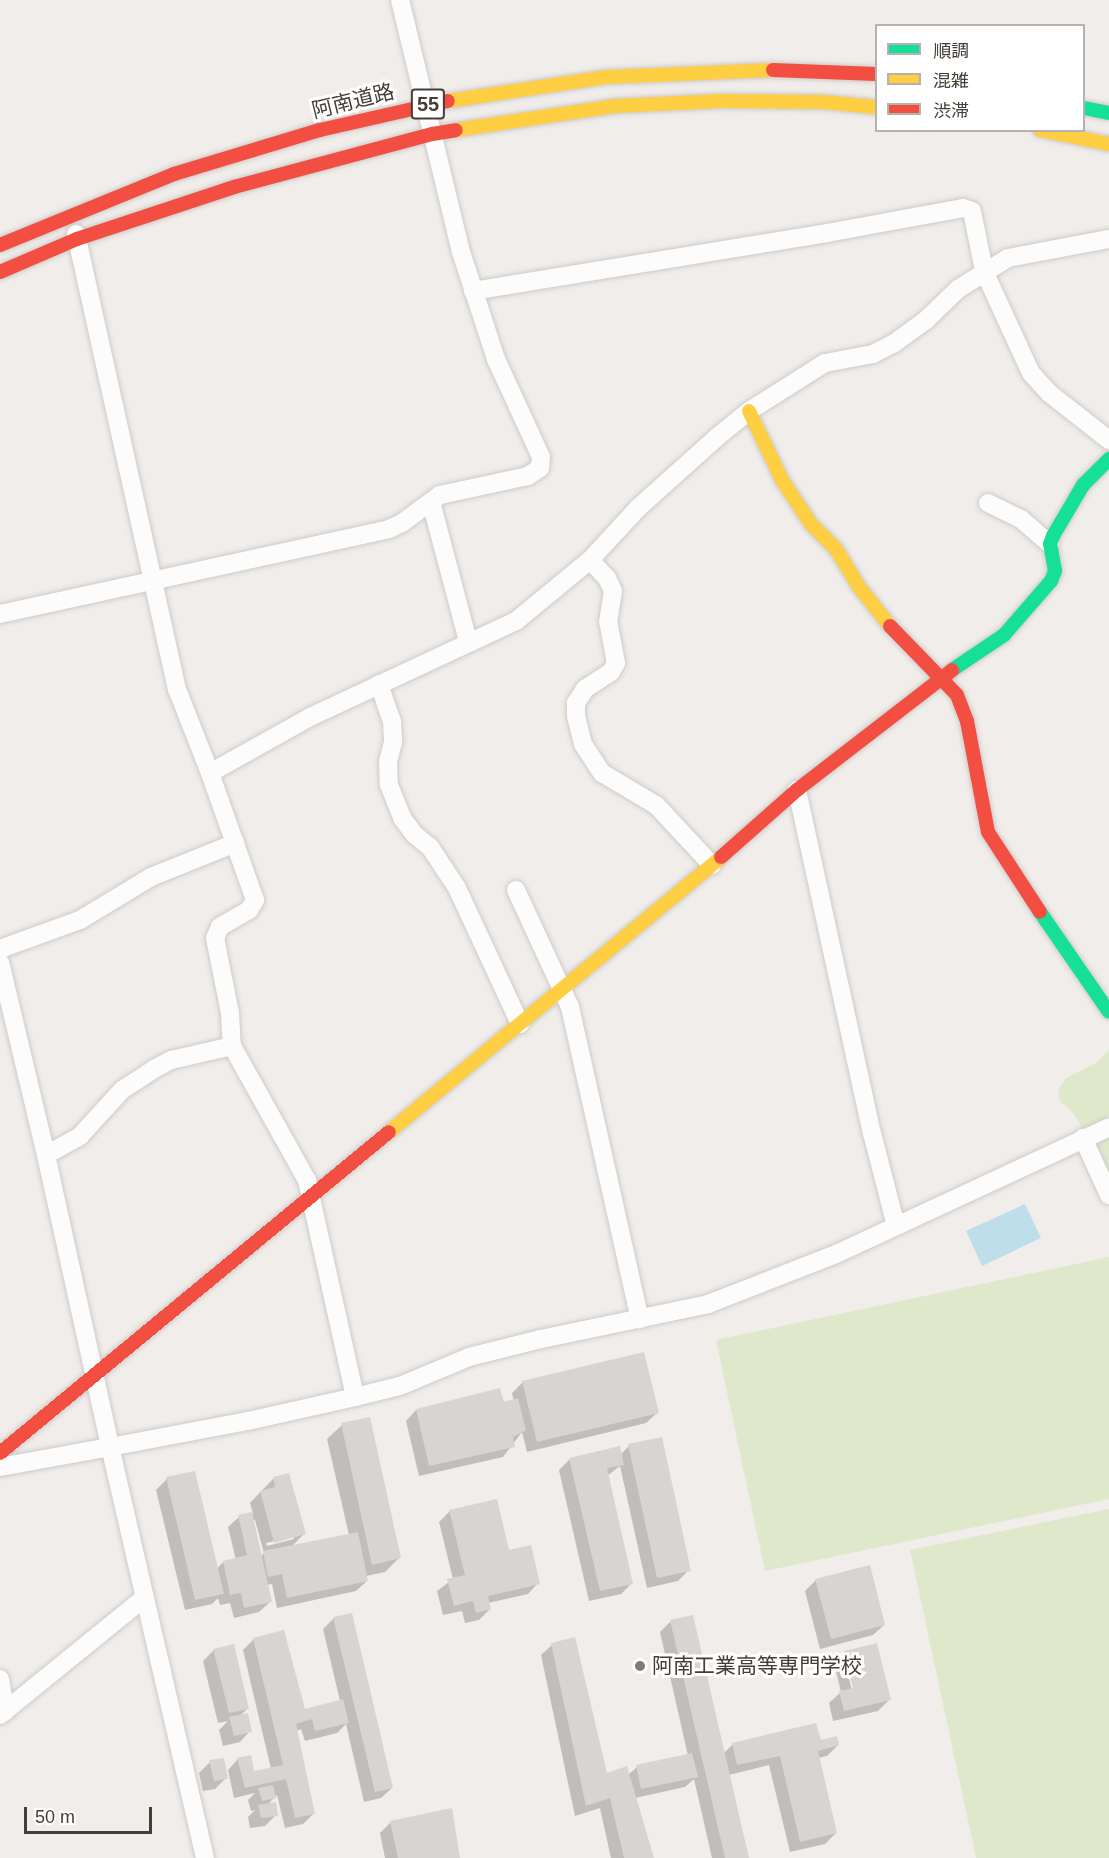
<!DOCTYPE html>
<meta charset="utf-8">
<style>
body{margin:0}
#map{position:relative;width:1109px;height:1858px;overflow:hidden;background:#f0edea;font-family:Helvetica,"Noto Sans JP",sans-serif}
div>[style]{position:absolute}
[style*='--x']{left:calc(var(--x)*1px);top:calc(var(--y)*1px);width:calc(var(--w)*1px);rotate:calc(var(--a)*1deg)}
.green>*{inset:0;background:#e0e8cc}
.water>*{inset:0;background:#bedeea}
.shadow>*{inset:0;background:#0003}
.building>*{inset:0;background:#d8d4d1}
.roads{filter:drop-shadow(0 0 2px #cecbc8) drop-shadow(0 0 2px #cecbc8)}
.street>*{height:18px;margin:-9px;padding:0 9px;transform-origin:9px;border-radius:9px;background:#fdfcfc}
.fast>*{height:14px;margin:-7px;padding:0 7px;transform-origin:7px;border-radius:7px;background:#16e098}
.slow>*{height:14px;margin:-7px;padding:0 7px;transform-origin:7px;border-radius:7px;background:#ffcf43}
.jam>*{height:14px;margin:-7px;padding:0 7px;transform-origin:7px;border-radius:7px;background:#f24e42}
.dots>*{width:16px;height:16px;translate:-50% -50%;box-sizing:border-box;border:3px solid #fff;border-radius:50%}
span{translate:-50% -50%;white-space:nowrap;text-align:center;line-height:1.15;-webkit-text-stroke:6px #fff;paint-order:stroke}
.shield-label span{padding:2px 4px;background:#fff;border:2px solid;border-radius:4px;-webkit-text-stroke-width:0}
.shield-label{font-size:20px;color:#453e37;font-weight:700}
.street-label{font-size:21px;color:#453e37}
.poi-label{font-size:21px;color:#453e37}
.left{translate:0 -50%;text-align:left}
.legend{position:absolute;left:875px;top:24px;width:210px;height:108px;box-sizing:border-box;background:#fff;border:2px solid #b5b2af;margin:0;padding:8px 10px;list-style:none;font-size:18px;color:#453e37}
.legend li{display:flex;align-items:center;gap:12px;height:30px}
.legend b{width:30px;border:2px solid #b5b2af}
.scale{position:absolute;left:24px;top:1807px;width:128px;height:27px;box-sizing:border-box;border:3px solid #453e37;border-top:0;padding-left:8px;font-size:18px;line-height:21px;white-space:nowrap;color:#453e37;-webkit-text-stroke:4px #fff;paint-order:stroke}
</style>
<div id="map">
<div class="green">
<i style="clip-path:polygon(1109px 1050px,1109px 1177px,1074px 1114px,1060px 1101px,1058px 1091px,1066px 1078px,1096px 1063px)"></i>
<i style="clip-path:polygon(1109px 1257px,1109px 1499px,765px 1571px,716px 1340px)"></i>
<i style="clip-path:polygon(1109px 1509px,1109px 1858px,976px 1858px,910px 1550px)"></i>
</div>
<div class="water">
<i style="clip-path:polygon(1025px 1204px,1041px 1238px,982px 1266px,966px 1231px)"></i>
</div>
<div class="shadow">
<i style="clip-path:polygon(523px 1382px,657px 1413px,646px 1423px,527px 1452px,522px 1432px,503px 1457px,419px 1476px,406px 1421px,416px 1410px,514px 1401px,512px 1393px)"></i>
<i style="clip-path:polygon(evenodd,342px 1425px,399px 1558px,385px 1572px,366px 1576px,367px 1581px,356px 1591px,277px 1608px,272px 1584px,266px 1585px,270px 1602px,259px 1612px,234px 1618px,230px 1603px,220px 1605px,218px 1598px,212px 1604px,185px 1610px,156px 1490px,167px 1479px,217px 1569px,223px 1562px,236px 1560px,228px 1527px,239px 1517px,253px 1514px,250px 1503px,273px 1479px,288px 1475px,304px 1534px,291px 1547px,349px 1535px,327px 1439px,342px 1425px,252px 1520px,255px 1520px,264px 1553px,260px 1557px,252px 1520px,342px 1425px,294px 1536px,294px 1539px,267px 1546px,266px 1543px,294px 1536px)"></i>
<i style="clip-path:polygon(629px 1446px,689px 1570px,678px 1581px,647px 1588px,620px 1466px,607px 1476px,632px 1583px,621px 1594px,589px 1601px,559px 1470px,570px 1459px,620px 1455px)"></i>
<i style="clip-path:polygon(450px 1511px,508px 1552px,538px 1583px,528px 1594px,488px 1603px,490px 1609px,479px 1620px,465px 1623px,462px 1611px,443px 1615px,437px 1591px,453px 1579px,439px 1522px)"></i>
<i style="clip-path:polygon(816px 1580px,884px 1625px,873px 1635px,820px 1649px,805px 1591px)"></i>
<i style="clip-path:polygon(692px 1617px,724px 1753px,733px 1744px,820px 1742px,838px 1745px,827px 1756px,818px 1758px,836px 1833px,825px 1844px,790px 1852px,769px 1765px,729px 1775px,748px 1858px,712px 1858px,694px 1779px,685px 1787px,635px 1798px,652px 1858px,611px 1858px,600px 1808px,575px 1816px,541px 1655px,552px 1645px,606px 1774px,628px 1775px,637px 1767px,688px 1756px,660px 1632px,670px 1622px)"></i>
<i style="clip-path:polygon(334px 1618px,392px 1788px,381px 1798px,364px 1802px,346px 1724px,337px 1733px,305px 1741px,301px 1729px,296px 1731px,314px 1813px,303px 1824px,285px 1828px,277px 1795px,267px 1805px,276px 1815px,265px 1826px,250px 1828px,248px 1817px,255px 1810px,251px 1811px,248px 1800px,255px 1793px,234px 1798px,228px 1770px,238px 1759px,253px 1773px,271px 1769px,243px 1650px,254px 1639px,304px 1711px,340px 1701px,323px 1629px)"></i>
<i style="clip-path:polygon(214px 1650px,248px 1708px,239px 1717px,250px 1731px,240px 1742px,223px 1746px,219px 1730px,228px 1721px,218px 1723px,203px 1661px)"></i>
<i style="clip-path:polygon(evenodd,845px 1652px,889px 1700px,878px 1711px,833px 1721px,829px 1703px,841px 1692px,834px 1663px,845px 1652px,844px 1658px,848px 1658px,856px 1694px,853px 1695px,844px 1658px)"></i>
<i style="clip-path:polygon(210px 1762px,226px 1778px,215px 1789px,203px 1791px,199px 1773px)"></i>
<i style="clip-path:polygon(390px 1823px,459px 1858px,385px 1858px,380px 1833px)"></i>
</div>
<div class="building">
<i style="clip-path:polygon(644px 1352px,659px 1413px,537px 1442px,522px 1381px)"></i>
<i style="clip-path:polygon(500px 1388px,504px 1402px,518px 1398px,526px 1430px,513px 1437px,515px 1447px,429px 1466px,416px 1409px)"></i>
<i style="clip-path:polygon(370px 1417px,401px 1558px,372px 1565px,341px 1423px)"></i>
<i style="clip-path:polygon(662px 1437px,691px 1571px,657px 1578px,628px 1444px)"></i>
<i style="clip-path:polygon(620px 1446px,624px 1465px,607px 1468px,633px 1584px,600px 1591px,569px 1458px)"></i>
<i style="clip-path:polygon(195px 1471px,224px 1594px,195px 1600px,166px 1477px)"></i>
<i style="clip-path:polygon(289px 1473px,306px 1534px,274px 1543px,260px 1491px,275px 1487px,273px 1477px)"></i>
<i style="clip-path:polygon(497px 1499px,509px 1550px,531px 1545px,540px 1584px,488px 1596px,491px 1609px,476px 1613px,473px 1601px,454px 1606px,447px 1579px,465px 1575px,449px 1510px)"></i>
<i style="clip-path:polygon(252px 1512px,272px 1602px,244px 1608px,241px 1593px,230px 1595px,223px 1561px,247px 1555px,238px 1515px)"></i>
<i style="clip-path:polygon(358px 1532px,368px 1581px,287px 1598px,282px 1574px,268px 1577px,263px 1551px)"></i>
<i style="clip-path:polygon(870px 1565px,885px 1625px,831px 1639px,815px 1579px)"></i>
<i style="clip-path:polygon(352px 1613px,393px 1788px,375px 1792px,333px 1617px)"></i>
<i style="clip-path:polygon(693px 1615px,749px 1858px,725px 1858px,670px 1620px)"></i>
<i style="clip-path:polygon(284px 1630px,305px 1709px,343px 1699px,349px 1723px,315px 1731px,312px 1719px,296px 1724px,315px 1814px,295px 1818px,286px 1779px,245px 1788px,237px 1758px,251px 1755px,254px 1771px,283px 1765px,253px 1638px)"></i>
<i style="clip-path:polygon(575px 1637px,607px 1773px,627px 1766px,654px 1858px,624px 1858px,610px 1798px,586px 1806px,551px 1643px)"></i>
<i style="clip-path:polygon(877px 1643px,891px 1700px,844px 1711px,839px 1691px,853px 1688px,844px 1651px)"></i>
<i style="clip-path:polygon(234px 1644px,249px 1709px,229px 1713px,213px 1649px)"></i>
<i style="clip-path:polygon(248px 1713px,252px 1732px,234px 1736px,229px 1717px)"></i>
<i style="clip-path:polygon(816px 1723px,821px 1740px,837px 1736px,839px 1745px,818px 1751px,837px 1833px,800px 1842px,780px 1756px,737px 1765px,732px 1743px)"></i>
<i style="clip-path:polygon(692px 1753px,698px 1777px,641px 1789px,636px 1765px)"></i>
<i style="clip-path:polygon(224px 1758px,228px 1779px,214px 1781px,209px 1760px)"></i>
<i style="clip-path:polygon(273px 1785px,276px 1798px,262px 1801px,258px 1788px)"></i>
<i style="clip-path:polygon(276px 1802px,278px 1816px,261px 1818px,258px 1805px)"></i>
<i style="clip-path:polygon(452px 1808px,460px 1858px,398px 1858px,390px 1821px)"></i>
</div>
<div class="roads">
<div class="street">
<i style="--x:76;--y:234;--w:466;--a:77.5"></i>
<i style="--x:177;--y:689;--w:90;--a:68.6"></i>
<i style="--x:210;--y:773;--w:135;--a:70.5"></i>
<i style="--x:255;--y:900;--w:12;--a:121"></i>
<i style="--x:249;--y:910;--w:34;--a:150"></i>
<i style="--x:220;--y:927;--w:12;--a:114"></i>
<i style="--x:215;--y:938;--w:76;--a:78.7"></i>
<i style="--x:230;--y:1013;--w:33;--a:87"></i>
<i style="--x:232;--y:1046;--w:154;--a:60.8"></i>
<i style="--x:307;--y:1180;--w:222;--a:77.5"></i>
<i style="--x:473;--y:291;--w:359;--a:-9.3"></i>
<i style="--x:827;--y:233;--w:138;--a:-10.4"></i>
<i style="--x:963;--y:208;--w:9;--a:18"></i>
<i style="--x:972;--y:211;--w:61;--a:78.7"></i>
<i style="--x:984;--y:271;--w:112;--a:65.3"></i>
<i style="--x:1031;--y:373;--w:27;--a:48"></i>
<i style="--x:1049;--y:393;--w:76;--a:38.1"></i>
<i style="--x:431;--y:502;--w:144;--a:75.1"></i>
<i style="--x:988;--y:503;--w:37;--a:26"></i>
<i style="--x:1021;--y:519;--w:38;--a:41"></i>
<i style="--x:590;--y:560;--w:25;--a:47"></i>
<i style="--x:607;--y:578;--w:14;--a:65"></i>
<i style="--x:613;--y:591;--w:30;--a:99"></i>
<i style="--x:608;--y:621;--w:43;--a:79.2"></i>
<i style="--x:616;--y:663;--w:10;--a:119"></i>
<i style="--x:611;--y:672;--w:31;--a:147"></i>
<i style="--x:585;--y:689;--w:17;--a:123"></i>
<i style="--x:576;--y:703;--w:13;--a:90"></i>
<i style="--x:576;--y:716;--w:29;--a:76"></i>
<i style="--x:583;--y:744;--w:35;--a:57"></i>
<i style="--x:602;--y:773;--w:63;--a:30.7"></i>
<i style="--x:656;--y:805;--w:82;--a:47"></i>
<i style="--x:0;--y:614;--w:398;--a:-12.3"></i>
<i style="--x:389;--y:529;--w:14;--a:-25"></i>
<i style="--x:402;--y:523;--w:47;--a:-36.4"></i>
<i style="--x:440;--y:495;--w:90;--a:-12.2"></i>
<i style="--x:528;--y:476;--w:14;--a:-34"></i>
<i style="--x:540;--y:468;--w:11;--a:-85"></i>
<i style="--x:541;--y:457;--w:108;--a:-114.7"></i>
<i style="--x:496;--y:359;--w:113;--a:-108.1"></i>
<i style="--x:461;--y:252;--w:259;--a:-103.6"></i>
<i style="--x:379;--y:684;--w:39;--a:71"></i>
<i style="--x:392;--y:721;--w:21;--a:87"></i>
<i style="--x:393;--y:742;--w:21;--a:104"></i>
<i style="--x:388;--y:762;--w:23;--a:88"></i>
<i style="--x:389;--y:785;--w:35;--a:68"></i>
<i style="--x:402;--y:818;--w:21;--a:53"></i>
<i style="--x:415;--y:835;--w:19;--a:39"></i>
<i style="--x:430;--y:847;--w:49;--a:56.6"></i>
<i style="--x:457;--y:888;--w:150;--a:65.1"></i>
<i style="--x:210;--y:773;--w:115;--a:-29.2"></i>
<i style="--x:310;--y:717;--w:227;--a:-25"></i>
<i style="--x:516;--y:621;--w:96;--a:-39.5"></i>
<i style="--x:590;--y:560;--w:71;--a:-47.3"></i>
<i style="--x:638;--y:508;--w:106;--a:-41.9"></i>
<i style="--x:717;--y:437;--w:41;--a:-39.1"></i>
<i style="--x:749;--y:411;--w:90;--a:-32.3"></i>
<i style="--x:825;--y:363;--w:49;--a:-10.6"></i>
<i style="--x:873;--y:354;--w:22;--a:-27"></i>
<i style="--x:893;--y:344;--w:41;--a:-36"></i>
<i style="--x:926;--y:320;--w:45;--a:-44.1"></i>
<i style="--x:958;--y:289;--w:59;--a:-31.8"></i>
<i style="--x:1008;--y:258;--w:103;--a:-10.7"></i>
<i style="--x:797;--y:790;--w:351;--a:77.7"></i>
<i style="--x:872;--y:1133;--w:96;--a:75.5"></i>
<i style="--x:516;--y:890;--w:129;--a:65.2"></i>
<i style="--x:570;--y:1007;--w:320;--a:77.4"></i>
<i style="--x:0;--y:949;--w:85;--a:-19.9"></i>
<i style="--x:80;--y:920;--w:83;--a:-31.2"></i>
<i style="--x:151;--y:877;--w:91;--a:-22"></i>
<i style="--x:0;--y:962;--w:198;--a:76.6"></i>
<i style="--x:46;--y:1155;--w:299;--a:77.6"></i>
<i style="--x:110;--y:1447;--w:112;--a:169.7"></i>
<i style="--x:1083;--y:1138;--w:63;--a:65.5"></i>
<i style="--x:46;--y:1155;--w:39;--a:-29"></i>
<i style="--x:80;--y:1136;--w:62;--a:-47.6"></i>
<i style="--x:122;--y:1090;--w:38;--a:-33"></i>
<i style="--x:154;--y:1069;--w:19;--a:-28"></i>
<i style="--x:171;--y:1060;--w:63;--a:-12.9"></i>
<i style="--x:0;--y:1679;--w:33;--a:81"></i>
<i style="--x:0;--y:1715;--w:186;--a:-39.1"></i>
<i style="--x:205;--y:1858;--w:422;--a:-103"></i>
<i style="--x:110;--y:1447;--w:140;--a:-10.7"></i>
<i style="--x:248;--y:1421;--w:110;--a:-12.6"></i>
<i style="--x:355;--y:1397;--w:46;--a:-13.7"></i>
<i style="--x:400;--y:1386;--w:75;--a:-22.8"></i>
<i style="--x:469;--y:1357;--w:74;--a:-14"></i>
<i style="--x:541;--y:1339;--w:171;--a:-11.8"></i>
<i style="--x:708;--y:1304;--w:137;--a:-21.3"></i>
<i style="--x:836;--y:1254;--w:301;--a:-24.9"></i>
</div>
<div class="fast">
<i style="--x:1084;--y:108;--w:25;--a:11"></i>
<i style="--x:952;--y:670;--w:63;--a:-33.9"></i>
<i style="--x:1004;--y:635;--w:72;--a:-49"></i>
<i style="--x:1051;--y:581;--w:11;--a:-68"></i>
<i style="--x:1055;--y:571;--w:27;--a:-100"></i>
<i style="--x:1050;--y:544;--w:9;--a:-69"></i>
<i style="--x:1053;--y:536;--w:59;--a:-59.5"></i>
<i style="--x:1083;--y:485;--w:37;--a:-45"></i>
<i style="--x:1040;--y:912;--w:121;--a:55.4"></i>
</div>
<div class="slow">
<i style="--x:448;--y:101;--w:161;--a:-8.6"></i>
<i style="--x:607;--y:77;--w:166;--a:-2.4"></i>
<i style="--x:456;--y:130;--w:160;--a:-8.6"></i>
<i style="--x:614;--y:106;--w:107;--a:-2.7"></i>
<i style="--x:721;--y:101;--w:103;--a:0.6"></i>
<i style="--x:824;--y:102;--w:52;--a:5.5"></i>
<i style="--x:1040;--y:130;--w:70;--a:11.5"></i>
<i style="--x:749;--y:411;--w:76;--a:64.4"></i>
<i style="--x:782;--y:480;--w:53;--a:56.6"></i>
<i style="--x:811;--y:524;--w:35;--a:45"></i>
<i style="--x:836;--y:549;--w:44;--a:58.8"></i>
<i style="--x:859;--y:587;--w:50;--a:51.5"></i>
<i style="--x:389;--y:1132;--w:431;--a:-39.6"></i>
</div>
<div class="jam">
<i style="--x:773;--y:70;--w:103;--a:2.2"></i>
<i style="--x:0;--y:245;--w:188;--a:-22.2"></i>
<i style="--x:174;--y:174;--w:152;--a:-16.8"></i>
<i style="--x:320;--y:130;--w:131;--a:-12.8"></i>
<i style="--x:0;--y:272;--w:84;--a:-23.2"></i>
<i style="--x:77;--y:239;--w:165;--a:-18.3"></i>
<i style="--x:234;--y:187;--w:205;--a:-15"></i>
<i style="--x:432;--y:134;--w:24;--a:-9"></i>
<i style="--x:890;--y:626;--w:96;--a:45.8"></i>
<i style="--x:957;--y:695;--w:28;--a:69"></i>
<i style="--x:967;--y:721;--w:113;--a:79.3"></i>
<i style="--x:988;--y:832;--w:95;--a:57"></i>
<i style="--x:721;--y:857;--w:101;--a:-41.4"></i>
<i style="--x:797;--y:790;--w:196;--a:-37.7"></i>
<i style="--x:0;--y:1453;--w:504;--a:-39.53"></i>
</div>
</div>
<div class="dots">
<i style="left:640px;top:1666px;background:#817b76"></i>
</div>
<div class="shield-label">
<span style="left:428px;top:104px">55</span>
</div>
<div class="street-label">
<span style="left:353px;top:101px;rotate:-14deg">阿南道路</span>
</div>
<div class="poi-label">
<span class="left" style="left:652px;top:1666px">阿南工業高等専門学校</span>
</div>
<ul class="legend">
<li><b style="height:8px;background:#16e098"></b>順調</li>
<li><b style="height:8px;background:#ffcf43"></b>混雑</li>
<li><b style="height:8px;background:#f24e42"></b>渋滞</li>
</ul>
<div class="scale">50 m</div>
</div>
